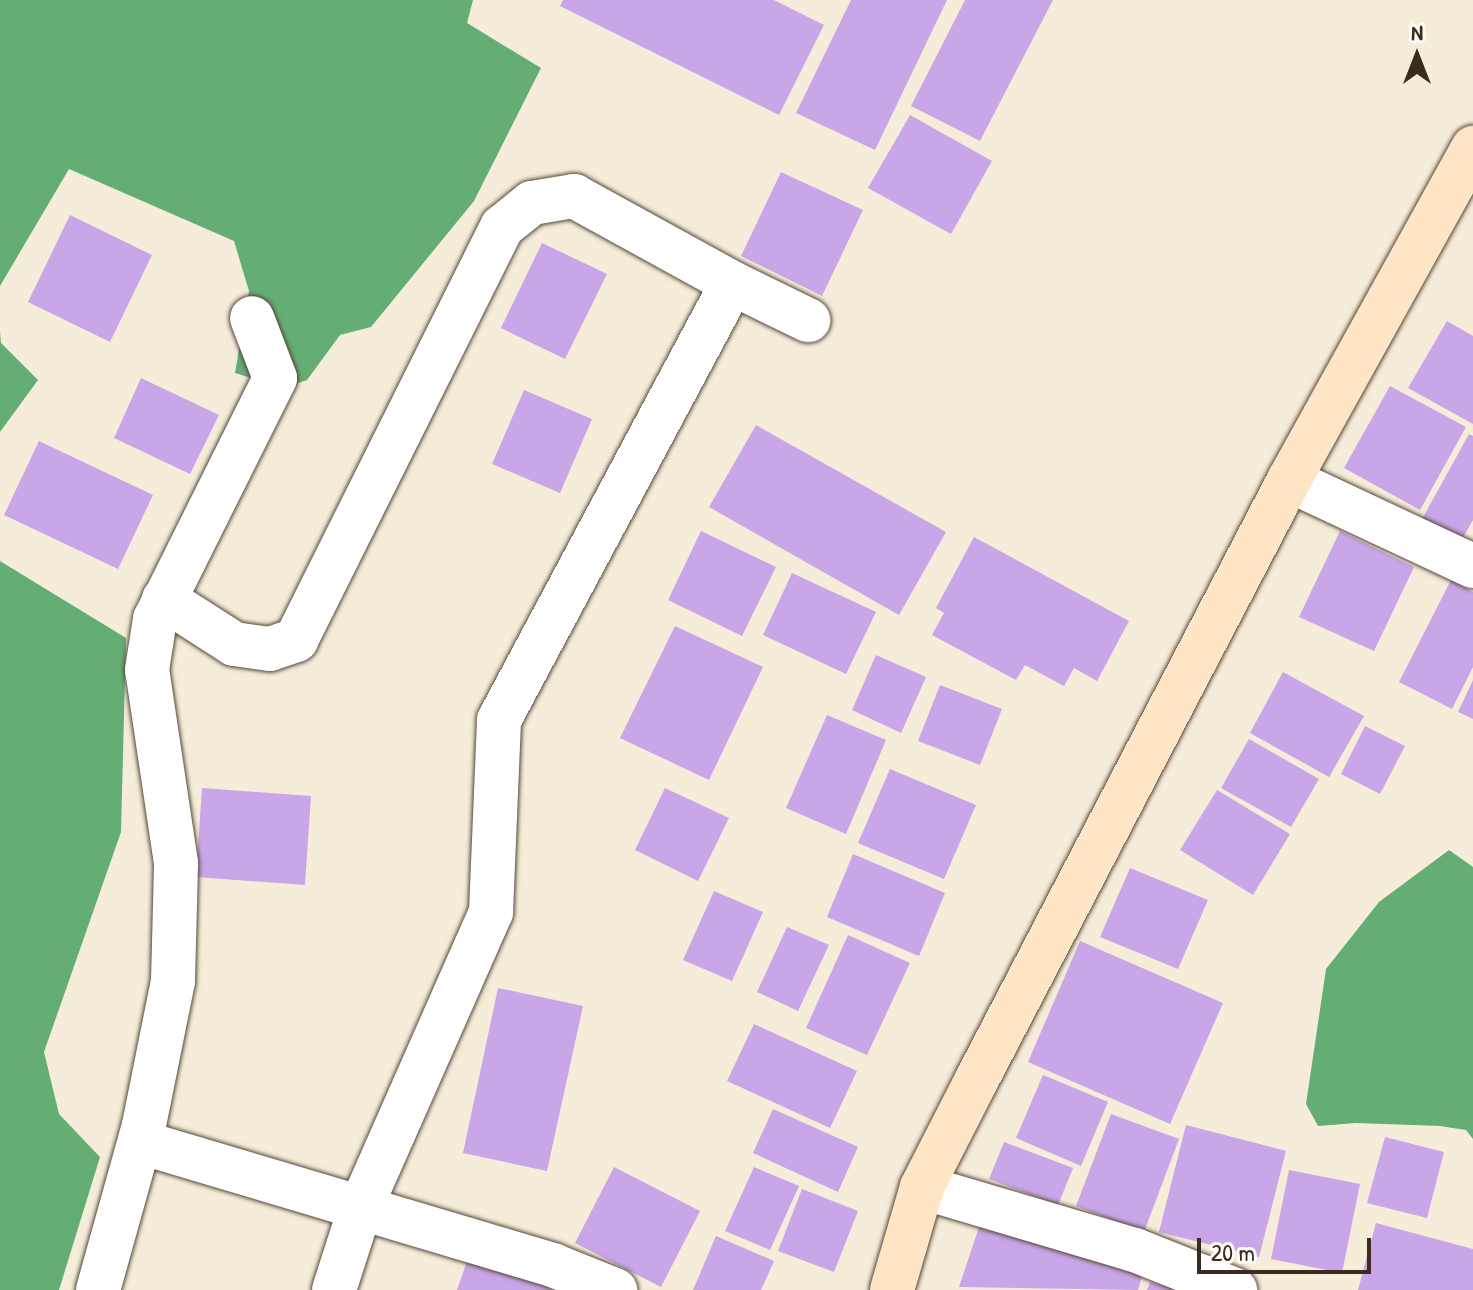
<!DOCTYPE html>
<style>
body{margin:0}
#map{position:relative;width:1473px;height:1290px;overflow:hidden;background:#f5edd9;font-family:"Patrick Hand",sans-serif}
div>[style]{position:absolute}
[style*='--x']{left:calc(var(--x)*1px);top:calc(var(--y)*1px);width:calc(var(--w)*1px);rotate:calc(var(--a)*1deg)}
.forest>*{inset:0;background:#64ae76}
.building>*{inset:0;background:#c9a6e8}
.roads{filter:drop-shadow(0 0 2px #57473a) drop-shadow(0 0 2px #57473a)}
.street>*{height:44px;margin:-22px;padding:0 22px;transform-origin:22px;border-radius:22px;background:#fff}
.secondary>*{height:44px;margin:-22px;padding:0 22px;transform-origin:22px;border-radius:22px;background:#fde5c5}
span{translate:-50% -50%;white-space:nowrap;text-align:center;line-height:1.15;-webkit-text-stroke:6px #fdfcf7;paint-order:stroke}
.north{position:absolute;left:1377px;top:16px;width:80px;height:80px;-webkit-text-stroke:6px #fdfcf7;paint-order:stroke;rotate:0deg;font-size:22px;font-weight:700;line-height:32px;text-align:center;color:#3b2a1e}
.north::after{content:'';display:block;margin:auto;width:28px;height:36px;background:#3b2a1e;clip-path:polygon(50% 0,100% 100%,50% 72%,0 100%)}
.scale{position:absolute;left:1197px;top:1238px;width:174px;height:36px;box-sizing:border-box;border:4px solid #3b2a1e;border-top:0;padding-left:10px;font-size:24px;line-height:28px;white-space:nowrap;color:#3b2a1e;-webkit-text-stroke:6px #fdfcf7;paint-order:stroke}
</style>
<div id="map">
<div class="forest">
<i style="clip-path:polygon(0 0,473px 0,467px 23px,541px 68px,474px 201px,371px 327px,340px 335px,307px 380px,283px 388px,235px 373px,249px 291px,234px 241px,69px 169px,0 286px)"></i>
<i style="clip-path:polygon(0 332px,1px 343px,38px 380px,0 432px)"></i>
<i style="clip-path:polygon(0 561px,126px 638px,121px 832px,44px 1052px,59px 1114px,100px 1157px,59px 1290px,0 1290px)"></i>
<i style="clip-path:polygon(1449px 850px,1473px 867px,1473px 1139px,1466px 1130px,1440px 1126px,1356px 1123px,1318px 1126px,1306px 1104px,1326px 969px,1379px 902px)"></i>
</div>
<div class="building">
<i style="clip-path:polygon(563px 0,774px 0,824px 25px,779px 115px,560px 6px)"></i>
<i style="clip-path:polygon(851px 0,947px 0,875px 150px,796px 113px)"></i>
<i style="clip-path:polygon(965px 0,1053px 0,980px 141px,911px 106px)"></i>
<i style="clip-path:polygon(910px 115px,992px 161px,951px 234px,868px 188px)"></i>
<i style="clip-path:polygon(781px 172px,863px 210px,822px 296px,741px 256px)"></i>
<i style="clip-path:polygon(70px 215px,152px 255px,110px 342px,28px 302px)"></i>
<i style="clip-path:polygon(542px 243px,607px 274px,565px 359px,501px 328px)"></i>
<i style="clip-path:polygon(1447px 321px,1473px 336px,1473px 424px,1408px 388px)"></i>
<i style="clip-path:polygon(141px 378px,219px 415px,190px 474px,114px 438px)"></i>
<i style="clip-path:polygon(1390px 386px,1466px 427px,1420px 510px,1344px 468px)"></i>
<i style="clip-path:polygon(524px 390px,592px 419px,560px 493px,492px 464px)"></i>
<i style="clip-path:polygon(756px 425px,946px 532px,899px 615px,709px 507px)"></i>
<i style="clip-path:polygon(1469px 434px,1473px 436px,1473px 520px,1460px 543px,1421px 521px)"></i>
<i style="clip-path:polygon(39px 441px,153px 495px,118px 569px,4px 515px)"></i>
<i style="clip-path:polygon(701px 531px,776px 567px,742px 636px,668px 600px)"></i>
<i style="clip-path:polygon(1340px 531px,1414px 567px,1374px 651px,1299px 617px)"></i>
<i style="clip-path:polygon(974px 537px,1129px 621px,1097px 681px,1074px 668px,1064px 686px,1025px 665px,1016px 680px,932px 635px,944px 613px,936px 608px)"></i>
<i style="clip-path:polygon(792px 573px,876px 612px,846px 674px,763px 635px)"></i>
<i style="clip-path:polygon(1451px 580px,1473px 592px,1473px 667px,1452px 709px,1399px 682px)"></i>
<i style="clip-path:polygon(675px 626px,763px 667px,709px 780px,620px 738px)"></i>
<i style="clip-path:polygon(876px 655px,926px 677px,901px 733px,852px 710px)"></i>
<i style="clip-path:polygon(1283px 672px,1364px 716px,1329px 777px,1250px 733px)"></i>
<i style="clip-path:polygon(1473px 680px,1473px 719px,1458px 712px)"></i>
<i style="clip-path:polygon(940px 685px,1002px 709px,980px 765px,918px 741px)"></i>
<i style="clip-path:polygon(827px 715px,886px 740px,846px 834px,786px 808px)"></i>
<i style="clip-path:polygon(1365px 726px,1405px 746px,1380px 794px,1341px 774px)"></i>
<i style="clip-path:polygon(1249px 739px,1319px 779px,1291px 827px,1221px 788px)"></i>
<i style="clip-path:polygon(890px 769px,976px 805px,944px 879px,858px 843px)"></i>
<i style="clip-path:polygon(202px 788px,311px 796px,305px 885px,196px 877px)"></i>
<i style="clip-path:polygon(665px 788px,729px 818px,698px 881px,635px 850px)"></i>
<i style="clip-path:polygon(1217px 790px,1290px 834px,1253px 895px,1180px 850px)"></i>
<i style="clip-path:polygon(853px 854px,945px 893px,919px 956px,827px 917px)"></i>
<i style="clip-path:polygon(1130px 868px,1208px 900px,1178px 969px,1100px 937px)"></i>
<i style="clip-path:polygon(714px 891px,763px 912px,732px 981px,683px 960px)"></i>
<i style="clip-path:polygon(787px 927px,829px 945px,798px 1011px,757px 992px)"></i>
<i style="clip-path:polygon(848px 935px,910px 963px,867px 1055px,806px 1028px)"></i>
<i style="clip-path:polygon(1080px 941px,1223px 1003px,1170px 1124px,1028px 1062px)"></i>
<i style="clip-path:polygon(498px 988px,583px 1006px,547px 1171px,463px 1153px)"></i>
<i style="clip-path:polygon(754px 1024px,857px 1071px,830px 1128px,727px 1081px)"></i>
<i style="clip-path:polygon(1043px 1075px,1108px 1102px,1081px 1166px,1016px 1138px)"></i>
<i style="clip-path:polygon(773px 1109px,858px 1147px,838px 1192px,753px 1153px)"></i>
<i style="clip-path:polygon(1111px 1114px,1179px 1139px,1144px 1232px,1076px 1206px)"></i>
<i style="clip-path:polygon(1186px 1125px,1286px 1151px,1259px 1257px,1159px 1232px)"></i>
<i style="clip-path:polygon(1385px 1137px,1444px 1152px,1427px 1218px,1367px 1203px)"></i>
<i style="clip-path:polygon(1004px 1142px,1073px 1168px,1058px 1205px,989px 1179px)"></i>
<i style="clip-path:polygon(614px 1167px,700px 1211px,661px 1287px,575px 1243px)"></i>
<i style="clip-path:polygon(754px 1167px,799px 1186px,770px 1250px,725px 1231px)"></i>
<i style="clip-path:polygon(1289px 1170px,1360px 1184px,1342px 1273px,1271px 1259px)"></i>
<i style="clip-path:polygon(802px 1189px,858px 1211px,834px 1272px,778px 1251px)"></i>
<i style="clip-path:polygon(1376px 1223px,1473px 1249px,1473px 1290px,1358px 1290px)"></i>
<i style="clip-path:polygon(980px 1224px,1142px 1276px,1138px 1290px,959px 1287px)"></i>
<i style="clip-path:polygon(716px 1236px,774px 1261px,761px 1290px,693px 1290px)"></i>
<i style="clip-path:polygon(467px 1261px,559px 1290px,457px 1290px)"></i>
<i style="clip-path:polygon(1150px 1282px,1175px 1289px,1174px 1290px,1147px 1290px)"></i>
</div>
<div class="roads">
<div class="street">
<i style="--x:1289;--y:480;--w:203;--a:25.1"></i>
<i style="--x:164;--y:599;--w:83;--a:32.7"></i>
<i style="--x:234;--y:644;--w:36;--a:8"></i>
<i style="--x:270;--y:649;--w:28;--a:-19"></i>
<i style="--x:296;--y:640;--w:462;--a:-63.5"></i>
<i style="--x:502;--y:227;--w:38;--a:-39"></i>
<i style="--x:532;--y:203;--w:43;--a:-9.5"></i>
<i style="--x:574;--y:196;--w:180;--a:28.8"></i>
<i style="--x:732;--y:283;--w:85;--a:26"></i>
<i style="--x:140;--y:1142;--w:433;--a:16.6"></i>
<i style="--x:555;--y:1266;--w:65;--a:21.8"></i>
<i style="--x:922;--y:1187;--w:222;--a:16.5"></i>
<i style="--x:1135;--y:1250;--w:108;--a:21.8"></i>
<i style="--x:98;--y:1290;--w:171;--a:-74.4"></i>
<i style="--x:144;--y:1125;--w:147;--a:-78.6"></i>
<i style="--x:173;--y:981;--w:118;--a:-88.5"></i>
<i style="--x:176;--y:863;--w:195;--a:-98.5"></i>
<i style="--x:147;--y:670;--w:52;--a:-81.1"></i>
<i style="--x:155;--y:619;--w:269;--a:-63.5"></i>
<i style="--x:275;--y:378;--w:64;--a:-111"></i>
<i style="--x:334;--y:1290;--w:85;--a:-72.2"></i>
<i style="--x:360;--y:1209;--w:325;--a:-66.2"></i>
<i style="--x:491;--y:912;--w:192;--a:-87.6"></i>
<i style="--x:499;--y:720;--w:495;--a:-61.9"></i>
</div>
<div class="secondary">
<i style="--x:892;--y:1290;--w:107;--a:-73.8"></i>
<i style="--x:922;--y:1187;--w:119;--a:-63"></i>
<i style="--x:976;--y:1081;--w:678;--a:-62.49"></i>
<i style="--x:1289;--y:480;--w:380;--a:-61"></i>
</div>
</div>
<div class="north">N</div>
<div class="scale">20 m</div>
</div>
